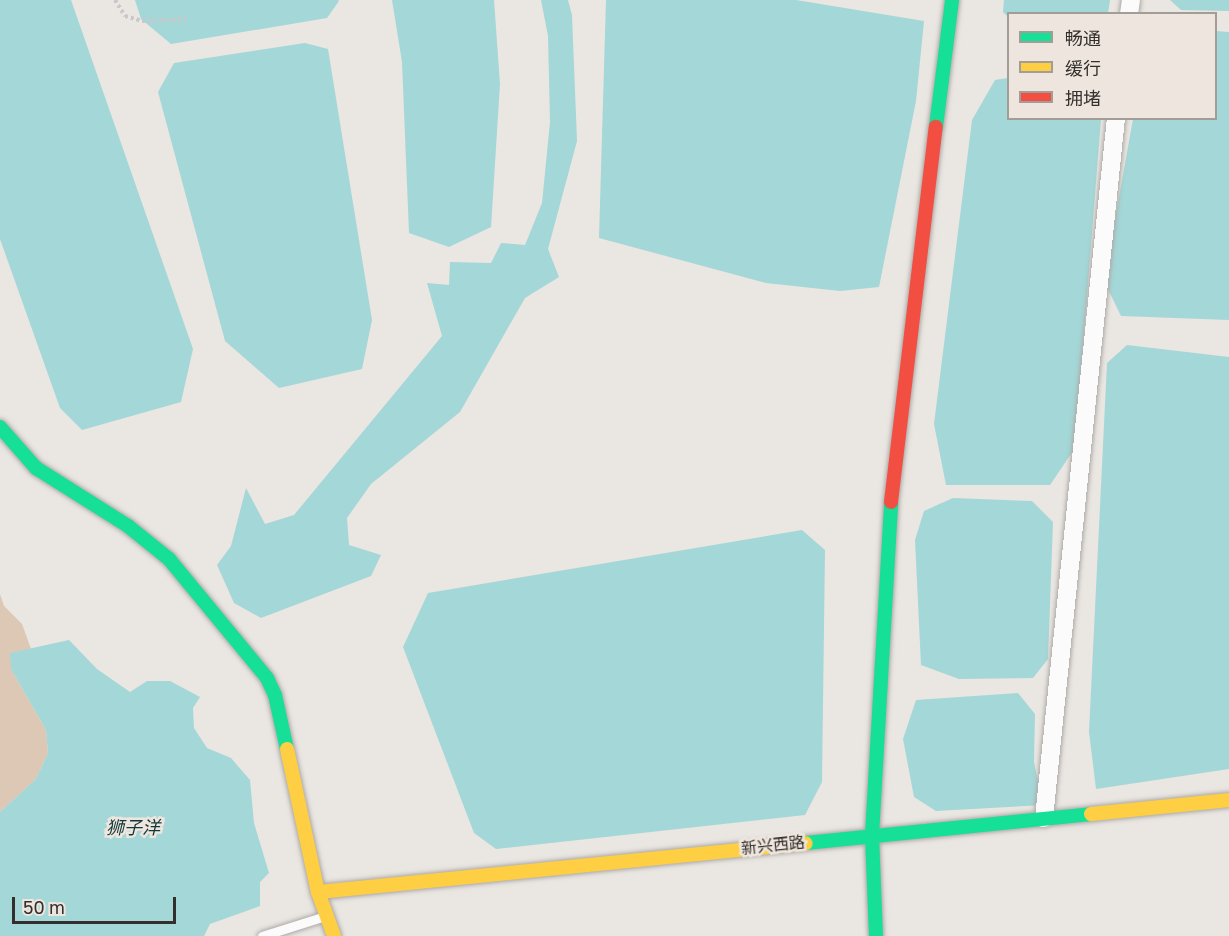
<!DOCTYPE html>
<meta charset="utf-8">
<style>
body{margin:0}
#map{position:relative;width:1229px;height:936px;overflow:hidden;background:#eae6e2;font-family:"Golos Text","Noto Sans SC",sans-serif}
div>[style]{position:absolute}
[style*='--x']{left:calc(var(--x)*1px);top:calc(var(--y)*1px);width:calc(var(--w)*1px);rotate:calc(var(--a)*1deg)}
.green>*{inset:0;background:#dcc8b4}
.water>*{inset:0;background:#a4d7d7}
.path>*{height:4px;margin-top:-2px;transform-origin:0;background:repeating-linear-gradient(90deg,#c9c7c7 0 3px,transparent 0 6px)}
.roads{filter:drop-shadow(0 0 2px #aeaaa7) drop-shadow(0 0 2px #aeaaa7)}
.lane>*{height:9px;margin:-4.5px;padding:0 4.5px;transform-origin:4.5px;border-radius:4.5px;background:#fcfbfb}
.street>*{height:18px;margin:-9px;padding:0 9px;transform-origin:9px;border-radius:9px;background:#fcfbfb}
.fast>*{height:14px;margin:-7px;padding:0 7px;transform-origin:7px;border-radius:7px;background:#16e098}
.slow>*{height:14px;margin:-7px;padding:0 7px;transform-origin:7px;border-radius:7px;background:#ffcf43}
.jam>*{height:14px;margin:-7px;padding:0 7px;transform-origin:7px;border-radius:7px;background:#f24e42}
span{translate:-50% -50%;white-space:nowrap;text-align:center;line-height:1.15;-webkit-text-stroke:5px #eee6de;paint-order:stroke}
.street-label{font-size:16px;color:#322f2c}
.water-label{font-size:18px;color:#123738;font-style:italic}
.legend{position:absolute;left:1007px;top:12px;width:210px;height:108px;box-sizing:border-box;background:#eee6de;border:2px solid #a39d97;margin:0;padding:8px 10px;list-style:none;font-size:18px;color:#322f2c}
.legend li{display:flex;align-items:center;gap:12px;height:30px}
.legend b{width:30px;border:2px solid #a39d97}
.scale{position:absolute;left:12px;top:897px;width:164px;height:27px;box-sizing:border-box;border:3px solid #322f2c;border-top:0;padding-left:8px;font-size:18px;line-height:21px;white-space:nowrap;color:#322f2c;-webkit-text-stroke:4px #eee6de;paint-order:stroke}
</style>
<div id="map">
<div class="green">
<i style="clip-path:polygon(0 594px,4px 606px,22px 624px,31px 649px,11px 653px,11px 669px,46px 730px,48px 753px,36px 779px,0 812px)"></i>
</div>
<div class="water">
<i style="clip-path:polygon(0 0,71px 0,193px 349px,181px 402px,82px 430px,60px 408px,0 239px)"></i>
<i style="clip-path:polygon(135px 0,338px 0,339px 1px,327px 18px,171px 44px,141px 19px)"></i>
<i style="clip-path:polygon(392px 0,494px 0,500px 84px,491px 227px,449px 247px,409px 233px,402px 62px)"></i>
<i style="clip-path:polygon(541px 0,568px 0,572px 15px,577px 141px,548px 249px,559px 277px,525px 298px,460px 412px,371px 484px,347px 518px,349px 545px,381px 555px,371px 576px,261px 618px,234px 603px,217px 565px,231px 546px,246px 488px,265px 524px,294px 515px,442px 336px,427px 283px,449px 285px,450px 262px,491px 263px,501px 243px,525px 245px,542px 203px,550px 122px,548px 36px)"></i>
<i style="clip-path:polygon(606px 0,796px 0,924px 21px,916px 101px,879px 287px,840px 291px,766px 283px,599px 238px)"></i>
<i style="clip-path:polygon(1004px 0,1110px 0,1108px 13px,1008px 14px,1008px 17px,1003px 12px)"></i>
<i style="clip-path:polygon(1170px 0,1229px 0,1229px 11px,1181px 10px)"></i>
<i style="clip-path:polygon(1216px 31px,1229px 32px,1229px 320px,1121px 316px,1104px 281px,1133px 119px,1216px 118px)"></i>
<i style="clip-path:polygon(305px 43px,328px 49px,372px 320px,362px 369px,279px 388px,225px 341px,158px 92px,174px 63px)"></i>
<i style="clip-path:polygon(1008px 78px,1008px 118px,1101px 119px,1075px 448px,1050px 485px,946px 485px,934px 424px,972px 120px,995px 80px)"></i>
<i style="clip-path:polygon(1127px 345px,1229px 357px,1229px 769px,1096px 789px,1089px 732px,1107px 363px)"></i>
<i style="clip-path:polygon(953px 498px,1032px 501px,1053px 522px,1048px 659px,1033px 678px,959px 679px,921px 665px,915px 540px,924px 511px)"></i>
<i style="clip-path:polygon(802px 530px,825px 550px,822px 782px,805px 815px,496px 849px,474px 833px,403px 647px,428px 593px)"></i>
<i style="clip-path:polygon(69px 640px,97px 669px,130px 692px,147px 681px,170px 681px,200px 697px,193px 708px,194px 728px,207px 748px,231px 758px,250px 780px,254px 823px,269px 873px,260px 882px,260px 906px,210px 924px,204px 936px,0 936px,0 812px,36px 779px,48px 753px,46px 730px,11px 669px,10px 653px)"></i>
<i style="clip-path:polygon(1018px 693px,1035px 714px,1034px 762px,1043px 805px,936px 811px,914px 797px,903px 739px,916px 700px)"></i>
</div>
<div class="path">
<i style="--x:115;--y:0;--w:19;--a:58"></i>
<i style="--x:125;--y:16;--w:18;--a:16"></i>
<i style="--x:142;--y:21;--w:44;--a:-2.6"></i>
</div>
<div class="roads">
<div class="lane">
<i style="--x:262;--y:936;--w:66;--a:-17.6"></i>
</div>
<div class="street">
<i style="--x:1129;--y:14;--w:14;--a:-82"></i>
<i style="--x:1044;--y:818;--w:704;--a:-84.13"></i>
</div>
<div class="fast">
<i style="--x:936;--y:127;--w:128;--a:-82.8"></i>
<i style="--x:0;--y:427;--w:55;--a:48.7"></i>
<i style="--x:36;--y:468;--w:109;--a:32.2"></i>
<i style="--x:128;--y:526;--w:53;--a:38.8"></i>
<i style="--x:169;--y:559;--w:154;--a:50.5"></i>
<i style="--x:267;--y:678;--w:19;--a:65"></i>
<i style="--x:275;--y:695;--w:55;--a:77.5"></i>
<i style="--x:806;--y:843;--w:286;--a:-5.8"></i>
<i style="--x:876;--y:936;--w:101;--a:-92.3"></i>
<i style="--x:872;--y:835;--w:334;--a:-86.7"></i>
</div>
<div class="slow">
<i style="--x:287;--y:749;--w:146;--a:77.8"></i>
<i style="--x:318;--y:892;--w:47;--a:70"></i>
<i style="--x:1091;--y:814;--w:139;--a:-5.8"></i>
<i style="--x:318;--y:892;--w:490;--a:-5.7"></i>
</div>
<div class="jam">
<i style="--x:891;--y:502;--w:378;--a:-83.2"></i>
</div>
</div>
<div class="street-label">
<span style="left:773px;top:845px;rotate:-6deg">新兴西路</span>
</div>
<div class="water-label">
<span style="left:133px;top:827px">狮子洋</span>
</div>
<ul class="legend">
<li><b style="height:8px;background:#16e098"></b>畅通</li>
<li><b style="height:8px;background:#ffcf43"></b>缓行</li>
<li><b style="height:8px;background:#f24e42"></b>拥堵</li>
</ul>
<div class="scale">50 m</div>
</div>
